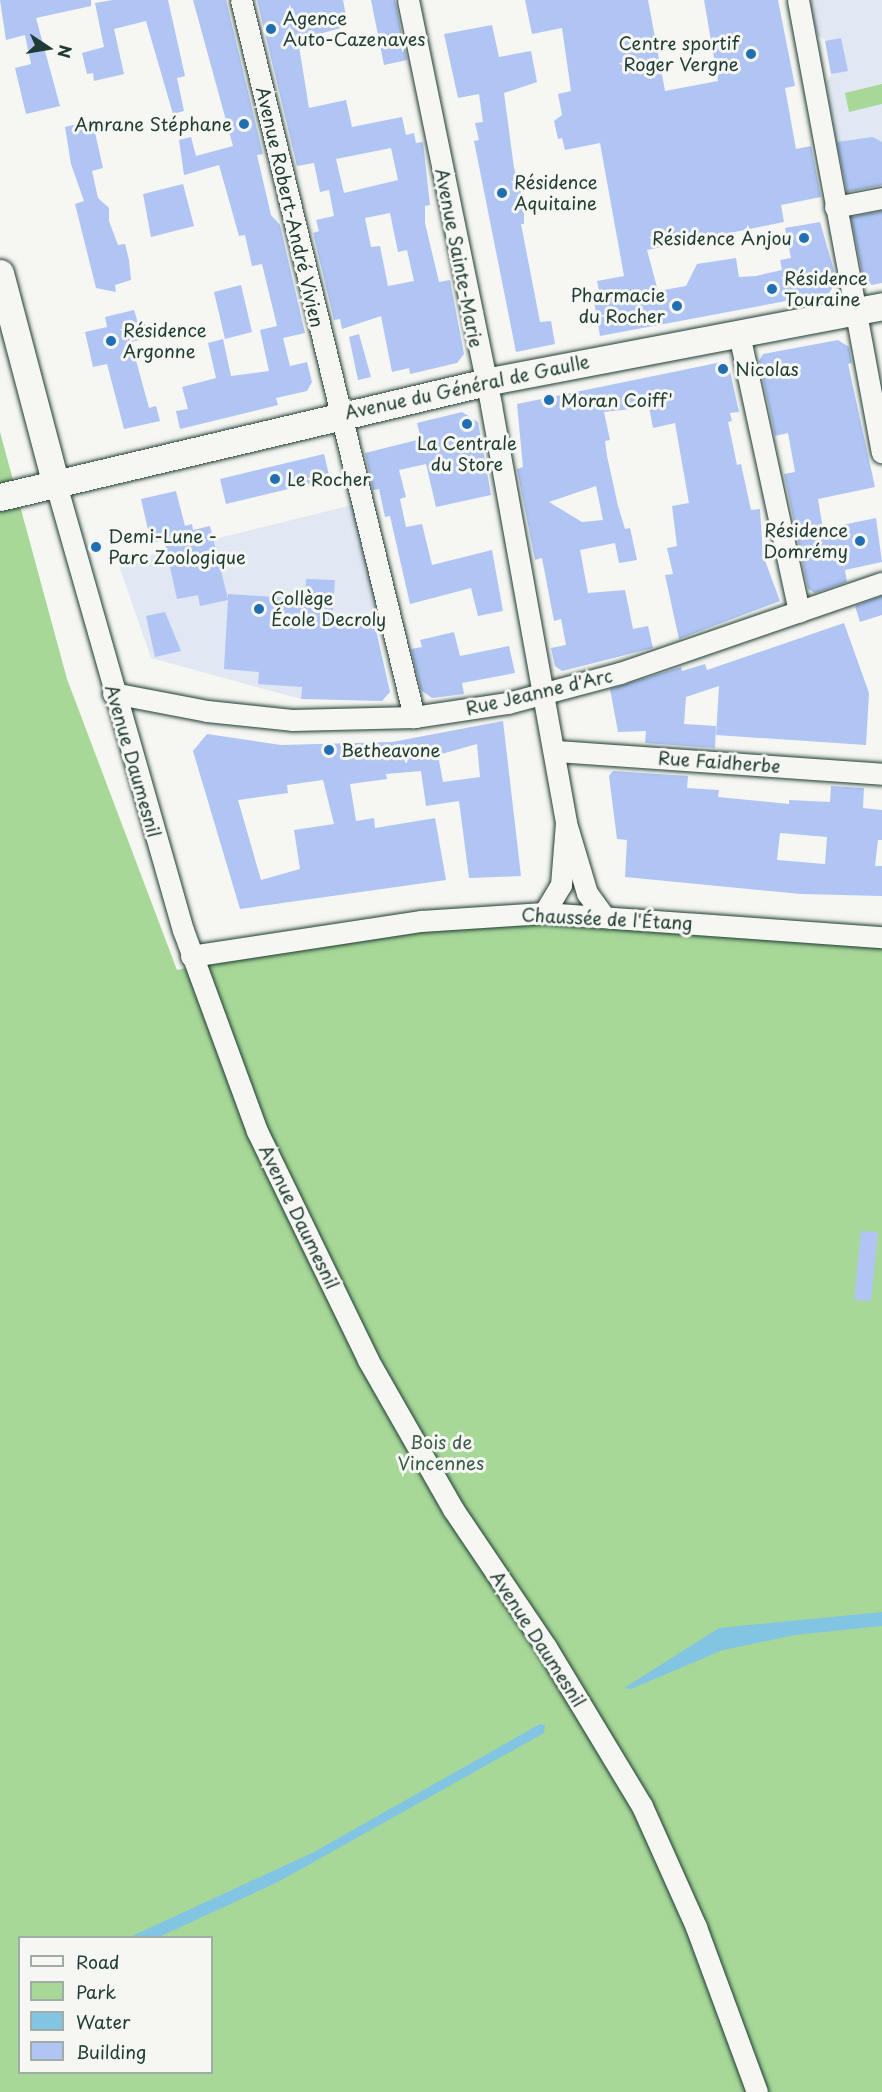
<!DOCTYPE html>
<meta charset="utf-8">
<style>
body{margin:0}
#map{position:relative;width:882px;height:2092px;overflow:hidden;background:#f6f6f2;font-family:"Playpen Sans",sans-serif}
div>[style]{position:absolute}
[style*='--x']{left:calc(var(--x)*1px);top:calc(var(--y)*1px);width:calc(var(--w)*1px);rotate:calc(var(--a)*1deg)}
.built>*{inset:0;background:#e1e7f3}
.green>*{inset:0;background:#a8d898}
.water>*{inset:0;background:#82c5e3}
.building>*{inset:0;background:#b0c5f4}
.roads{filter:drop-shadow(0 0 2px #1f3d34) drop-shadow(0 0 2px #1f3d34)}
.minor>*{height:21px;margin:-10.5px;padding:0 10.5px;transform-origin:10.5px;border-radius:10.5px;background:#f6f6f2}
.major>*{height:27px;margin:-13.5px;padding:0 13.5px;transform-origin:13.5px;border-radius:13.5px;background:#f6f6f2}
.dots>*{width:16px;height:16px;translate:-50% -50%;box-sizing:border-box;border:3px solid #f6f6f2;border-radius:50%}
span{translate:-50% -50%;white-space:nowrap;text-align:center;line-height:1.15;-webkit-text-stroke:6px #f6f6f2;paint-order:stroke}
.poi-label{font-size:18px;color:#1f3d34}
.left{translate:0 -50%;text-align:left}
.right{translate:-100% -50%;text-align:right}
.street-label{font-size:18px;color:#1f3d34}
.park-label{font-size:18px;color:#3a5c48}
.legend{position:absolute;left:18px;top:1936px;width:195px;height:138px;box-sizing:border-box;background:#f6f6f2;border:2px solid #a0aca6;margin:0;padding:8px 10px;list-style:none;font-size:18px;color:#1f3d34}
.legend li{display:flex;align-items:center;gap:12px;height:30px}
.legend b{width:30px;border:2px solid #a0aca6}
.north{position:absolute;left:18px;top:18px;width:60px;height:60px;-webkit-text-stroke:4px #f6f6f2;paint-order:stroke;rotate:102deg;font-size:16px;font-weight:700;line-height:24px;text-align:center;color:#1f3d34}
.north::after{content:'';display:block;margin:auto;width:21px;height:27px;background:#1f3d34;clip-path:polygon(50% 0,100% 100%,50% 72%,0 100%)}
</style>
<div id="map">
<div class="built">
<i style="clip-path:polygon(810px 0,882px 0,882px 185px,874px 146px,838px 151px,826px 82px,832px 74px,826px 40px,817px 35px)"></i>
<i style="clip-path:polygon(360px 503px,389px 627px,303px 647px,301px 699px,151px 658px,118px 563px)"></i>
</div>
<div class="green">
<i style="clip-path:polygon(882px 84px,882px 104px,849px 112px,845px 93px)"></i>
<i style="clip-path:polygon(evenodd,0 432px,67px 679px,177px 970px,228px 958px,461px 925px,561px 923px,882px 946px,882px 2092px,0 2092px,0 432px,20px 1938px,212px 1938px,212px 2072px,20px 2072px,20px 1938px)"></i>
</div>
<div class="water">
<i style="clip-path:polygon(882px 1612px,882px 1626px,795px 1635px,723px 1650px,631px 1689px,624px 1688px,719px 1628px)"></i>
<i style="clip-path:polygon(540px 1724px,545px 1725px,544px 1733px,278px 1882px,159px 1937px,130px 1937px,314px 1852px)"></i>
</div>
<div class="building">
<i style="clip-path:polygon(0 0,91px 0,91px 6px,36px 18px,60px 106px,26px 114px,15px 68px,31px 64px,25px 35px,6px 40px)"></i>
<i style="clip-path:polygon(113px 0,168px 0,185px 76px,177px 78px,184px 111px,173px 114px,146px 21px,114px 29px,124px 74px,94px 81px,93px 73px,87px 74px,82px 53px,104px 47px,95px 3px)"></i>
<i style="clip-path:polygon(193px 0,226px 0,263px 154px,257px 155px,271px 215px,280px 225px,305px 333px,283px 338px,290px 366px,307px 362px,312px 382px,307px 391px,276px 398px,278px 405px,180px 429px,176px 411px,188px 409px,182px 387px,216px 378px,208px 343px,223px 339px,231px 376px,269px 371px,260px 330px,277px 326px,262px 264px,252px 266px,245px 235px,239px 236px,219px 165px,184px 175px,179px 140px,191px 137px,196px 156px,233px 146px)"></i>
<i style="clip-path:polygon(evenodd,257px 0,343px 0,348px 26px,298px 40px,309px 108px,346px 100px,352px 127px,402px 117px,406px 135px,414px 133px,416px 143px,423px 142px,430px 205px,425px 206px,425px 223px,439px 282px,450px 280px,464px 354px,457px 363px,410px 374px,409px 368px,392px 372px,381px 316px,342px 329px,340px 319px,334px 320px,313px 233px,319px 231px,316px 220px,334px 216px,329px 190px,320px 192px,314px 163px,297px 166px,257px 0,391px 148px,398px 180px,344px 193px,336px 159px,391px 148px,257px 0,390px 213px,398px 252px,407px 250px,414px 281px,388px 286px,380px 246px,371px 247px,365px 218px,390px 213px)"></i>
<i style="clip-path:polygon(371px 0,395px 0,407px 60px,384px 65px)"></i>
<i style="clip-path:polygon(525px 0,648px 0,665px 91px,718px 81px,704px 0,778px 0,795px 86px,785px 88px,796px 149px,811px 146px,821px 197px,781px 205px,784px 222px,647px 250px,658px 291px,686px 286px,697px 264px,736px 258px,739px 277px,756px 276px,782px 270px,780px 260px,791px 258px,785px 228px,820px 222px,837px 281px,829px 293px,600px 336px,593px 296px,600px 295px,597px 281px,624px 276px,600px 143px,565px 150px,562px 138px,558px 139px,554px 121px,562px 115px,558px 94px,571px 91px,562px 28px,532px 34px)"></i>
<i style="clip-path:polygon(492px 25px,499px 57px,531px 51px,537px 82px,504px 93px,514px 168px,524px 203px,524px 224px,521px 224px,540px 322px,551px 321px,555px 344px,516px 352px,474px 141px,479px 140px,475px 123px,483px 122px,479px 94px,458px 98px,444px 34px)"></i>
<i style="clip-path:polygon(841px 38px,848px 71px,831px 74px,825px 41px)"></i>
<i style="clip-path:polygon(81px 123px,83px 131px,94px 128px,103px 168px,92px 171px,98px 198px,109px 208px,109px 221px,118px 245px,125px 244px,129px 260px,131px 280px,115px 285px,116px 292px,96px 288px,75px 204px,84px 201px,71px 164px,65px 127px)"></i>
<i style="clip-path:polygon(873px 137px,882px 142px,882px 185px,847px 192px,837px 142px)"></i>
<i style="clip-path:polygon(183px 184px,194px 226px,151px 237px,143px 194px)"></i>
<i style="clip-path:polygon(882px 211px,882px 283px,872px 285px,863px 278px,851px 217px)"></i>
<i style="clip-path:polygon(241px 285px,252px 332px,225px 339px,214px 292px)"></i>
<i style="clip-path:polygon(134px 310px,138px 323px,144px 321px,149px 338px,131px 342px,149px 408px,156px 406px,160px 421px,124px 429px,107px 364px,93px 367px,85px 332px,107px 327px,105px 317px)"></i>
<i style="clip-path:polygon(359px 334px,371px 377px,358px 380px,349px 337px)"></i>
<i style="clip-path:polygon(838px 340px,849px 347px,852px 363px,848px 364px,875px 487px,818px 499px,823px 529px,876px 518px,882px 562px,845px 570px,847px 582px,815px 593px,808px 589px,784px 474px,795px 472px,788px 433px,775px 436px,759px 361px,763px 354px)"></i>
<i style="clip-path:polygon(evenodd,722px 362px,729px 367px,739px 412px,730px 413px,732px 421px,728px 422px,737px 465px,741px 464px,751px 510px,760px 509px,763px 555px,780px 601px,679px 639px,665px 575px,673px 574px,667px 548px,677px 546px,672px 506px,689px 503px,675px 423px,653px 428px,649px 407px,604px 412px,610px 440px,605px 441px,607px 456px,618px 506px,625px 529px,630px 528px,637px 560px,619px 563px,615px 543px,580px 550px,588px 593px,625px 590px,633px 629px,648px 626px,653px 648px,562px 671px,555px 666px,551px 648px,566px 645px,561px 619px,554px 621px,542px 558px,535px 560px,517px 469px,523px 467px,517px 404px,722px 362px,596px 486px,603px 520px,582px 522px,549px 502px,596px 486px)"></i>
<i style="clip-path:polygon(462px 412px,478px 422px,491px 495px,436px 507px,426px 464px,399px 470px,406px 497px,400px 499px,406px 527px,422px 524px,432px 565px,492px 550px,503px 611px,478px 616px,471px 588px,410px 604px,390px 516px,385px 517px,379px 489px,373px 490px,365px 453px,421px 439px,417px 423px)"></i>
<i style="clip-path:polygon(324px 454px,330px 479px,226px 504px,220px 479px)"></i>
<i style="clip-path:polygon(176px 491px,185px 526px,192px 524px,193px 530px,210px 526px,228px 599px,228px 594px,305px 599px,306px 579px,335px 580px,332px 622px,373px 617px,390px 692px,382px 701px,301px 699px,302px 687px,258px 684px,259px 672px,224px 669px,228px 600px,200px 606px,198px 595px,177px 599px,164px 540px,151px 543px,141px 499px)"></i>
<i style="clip-path:polygon(882px 596px,882px 615px,860px 622px,855px 606px)"></i>
<i style="clip-path:polygon(165px 612px,181px 651px,155px 657px,146px 616px)"></i>
<i style="clip-path:polygon(844px 623px,869px 693px,866px 745px,716px 735px,719px 686px,686px 697px,684px 724px,716px 726px,715px 748px,645px 743px,646px 731px,618px 732px,610px 689px,681px 667px,682px 671px,705px 664px,707px 670px)"></i>
<i style="clip-path:polygon(454px 632px,460px 656px,509px 646px,515px 673px,462px 683px,464px 694px,432px 698px,421px 690px,411px 649px,422px 647px,420px 640px)"></i>
<i style="clip-path:polygon(evenodd,503px 721px,521px 876px,469px 878px,459px 801px,426px 806px,421px 771px,386px 774px,387px 779px,350px 784px,356px 821px,374px 818px,375px 828px,435px 818px,446px 880px,240px 909px,193px 751px,207px 734px,281px 745px,392px 742px,503px 721px,477px 744px,480px 777px,443px 782px,438px 755px,477px 744px,503px 721px,323px 780px,334px 824px,294px 830px,300px 869px,261px 880px,238px 800px,288px 793px,287px 785px,323px 780px)"></i>
<i style="clip-path:polygon(evenodd,613px 771px,688px 776px,687px 788px,719px 790px,718px 797px,789px 804px,789px 800px,830px 802px,831px 786px,864px 788px,863px 808px,882px 810px,882px 840px,878px 840px,875px 866px,882px 866px,882px 896px,801px 894px,625px 877px,627px 840px,617px 839px,609px 776px,613px 771px,780px 833px,827px 837px,825px 864px,777px 860px,780px 833px)"></i>
<i style="clip-path:polygon(861px 1231px,878px 1232px,871px 1301px,854px 1300px)"></i>
</div>
<div class="roads">
<div class="minor">
<i style="--x:241;--y:0;--w:738;--a:76.43"></i>
<i style="--x:408;--y:0;--w:413;--a:78.4"></i>
<i style="--x:491;--y:405;--w:425;--a:79.8"></i>
<i style="--x:798;--y:0;--w:460;--a:79.5"></i>
<i style="--x:835;--y:207;--w:48;--a:-10.8"></i>
<i style="--x:739;--y:334;--w:284;--a:77.8"></i>
<i style="--x:55;--y:481;--w:467;--a:74.1"></i>
<i style="--x:183;--y:930;--w:214;--a:69.8"></i>
<i style="--x:257;--y:1131;--w:254;--a:64.1"></i>
<i style="--x:368;--y:1360;--w:172;--a:60.3"></i>
<i style="--x:453;--y:1509;--w:166;--a:56"></i>
<i style="--x:546;--y:1647;--w:186;--a:58.9"></i>
<i style="--x:642;--y:1806;--w:133;--a:65.9"></i>
<i style="--x:696;--y:1927;--w:176;--a:69.7"></i>
<i style="--x:113;--y:693;--w:96;--a:10.8"></i>
<i style="--x:207;--y:711;--w:85;--a:6"></i>
<i style="--x:292;--y:720;--w:122;--a:-1.4"></i>
<i style="--x:414;--y:717;--w:95;--a:-8.5"></i>
<i style="--x:508;--y:703;--w:116;--a:-15"></i>
<i style="--x:620;--y:673;--w:277;--a:-19"></i>
<i style="--x:556;--y:751;--w:327;--a:4"></i>
<i style="--x:544;--y:913;--w:33;--a:-59"></i>
<i style="--x:561;--y:885;--w:62;--a:-85.4"></i>
<i style="--x:566;--y:823;--w:73;--a:73.3"></i>
<i style="--x:587;--y:893;--w:29;--a:54"></i>
<i style="--x:191;--y:956;--w:233;--a:-8.7"></i>
<i style="--x:421;--y:921;--w:123;--a:-3.7"></i>
<i style="--x:544;--y:913;--w:339;--a:4.1"></i>
</div>
<div class="major">
<i style="--x:0;--y:273;--w:215;--a:75.2"></i>
<i style="--x:0;--y:497;--w:498;--a:-13.3"></i>
<i style="--x:485;--y:382;--w:404;--a:-10.8"></i>
</div>
</div>
<div class="dots">
<i style="left:271px;top:29px;background:#1f6fb2"></i>
<i style="left:751px;top:54px;background:#1f6fb2"></i>
<i style="left:244px;top:124px;background:#1f6fb2"></i>
<i style="left:502px;top:193px;background:#1f6fb2"></i>
<i style="left:804px;top:238px;background:#1f6fb2"></i>
<i style="left:772px;top:289px;background:#1f6fb2"></i>
<i style="left:677px;top:306px;background:#1f6fb2"></i>
<i style="left:111px;top:341px;background:#1f6fb2"></i>
<i style="left:723px;top:369px;background:#1f6fb2"></i>
<i style="left:549px;top:400px;background:#1f6fb2"></i>
<i style="left:467px;top:424px;background:#1f6fb2"></i>
<i style="left:275px;top:479px;background:#1f6fb2"></i>
<i style="left:860px;top:541px;background:#1f6fb2"></i>
<i style="left:96px;top:547px;background:#1f6fb2"></i>
<i style="left:259px;top:609px;background:#1f6fb2"></i>
<i style="left:329px;top:750px;background:#1f6fb2"></i>
</div>
<div class="poi-label">
<span class="left" style="left:283px;top:29px">Agence<br>Auto-Cazenaves</span>
<span class="right" style="left:739px;top:54px">Centre sportif<br>Roger Vergne</span>
<span class="right" style="left:232px;top:124px">Amrane Stéphane</span>
<span class="left" style="left:514px;top:193px">Résidence<br>Aquitaine</span>
<span class="right" style="left:792px;top:238px">Résidence Anjou</span>
<span class="left" style="left:784px;top:289px">Résidence<br>Touraine</span>
<span class="right" style="left:665px;top:306px">Pharmacie<br>du Rocher</span>
<span class="left" style="left:123px;top:341px">Résidence<br>Argonne</span>
<span class="left" style="left:735px;top:369px">Nicolas</span>
<span class="left" style="left:561px;top:400px">Moran Coiff'</span>
<span style="left:467px;top:454px">La Centrale<br>du Store</span>
<span class="left" style="left:287px;top:479px">Le Rocher</span>
<span class="right" style="left:848px;top:541px">Résidence<br>Domrémy</span>
<span class="left" style="left:108px;top:547px">Demi-Lune -<br>Parc Zoologique</span>
<span class="left" style="left:271px;top:609px">Collège<br>École Decroly</span>
<span class="left" style="left:341px;top:750px">Betheavone</span>
</div>
<div class="street-label">
<span style="left:290px;top:207px;rotate:77deg">Avenue Robert-André Vivien</span>
<span style="left:459px;top:258px;rotate:79deg">Avenue Sainte-Marie</span>
<span style="left:467px;top:387px;rotate:-12deg">Avenue du Général de Gaulle</span>
<span style="left:539px;top:692px;rotate:-13deg">Rue Jeanne d'Arc</span>
<span style="left:133px;top:761px;rotate:74deg">Avenue Daumesnil</span>
<span style="left:719px;top:762px;rotate:4deg">Rue Faidherbe</span>
<span style="left:607px;top:919px;rotate:3deg">Chaussée de l'Étang</span>
<span style="left:299px;top:1217px;rotate:64deg">Avenue Daumesnil</span>
<span style="left:538px;top:1639px;rotate:57deg">Avenue Daumesnil</span>
</div>
<div class="park-label">
<span style="left:441px;top:1453px">Bois de<br>Vincennes</span>
</div>
<ul class="legend">
<li><b style="height:8px;background:#f6f6f2"></b>Road</li>
<li><b style="height:16px;background:#a8d898"></b>Park</li>
<li><b style="height:16px;background:#82c5e3"></b>Water</li>
<li><b style="height:16px;background:#b0c5f4"></b>Building</li>
</ul>
<div class="north">N</div>
</div>
